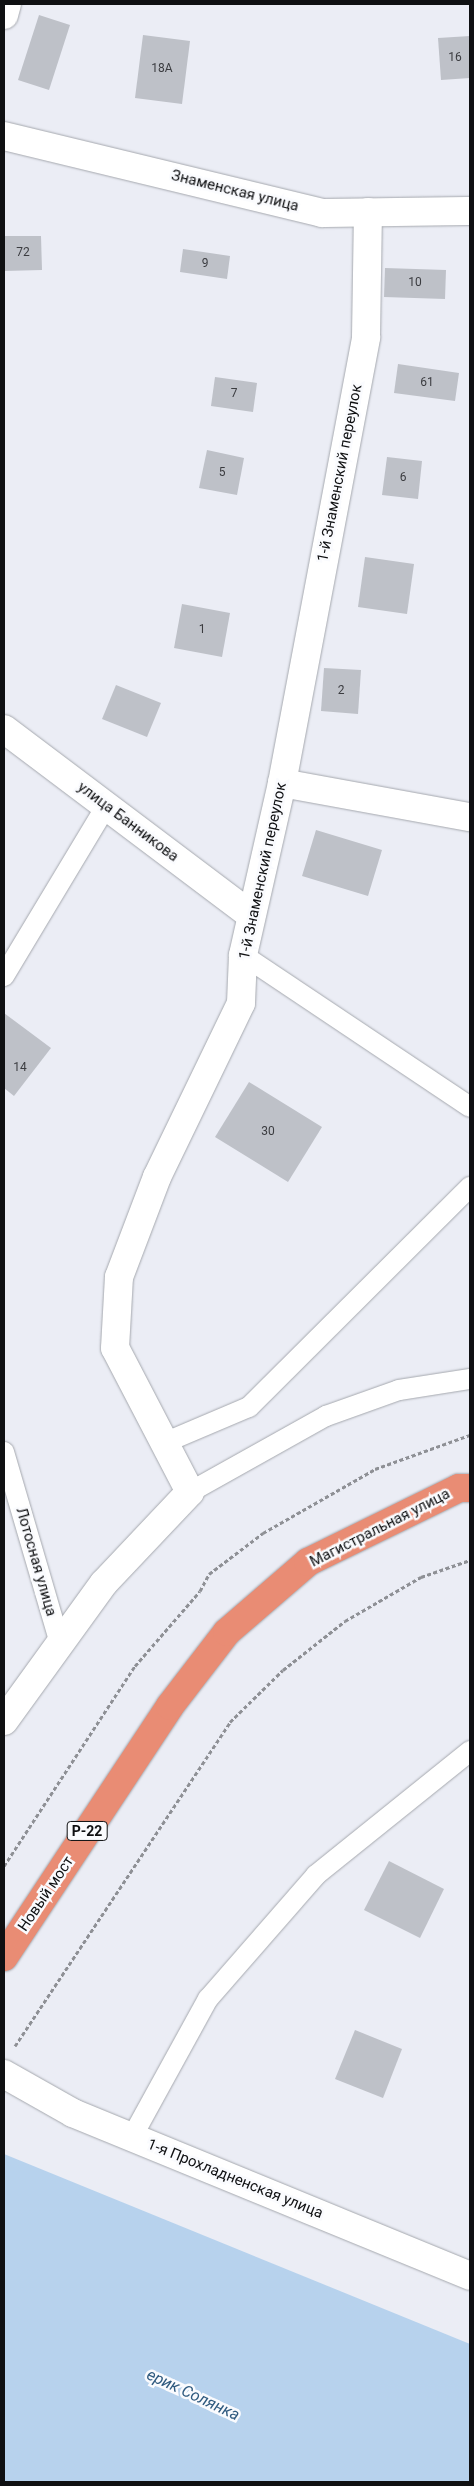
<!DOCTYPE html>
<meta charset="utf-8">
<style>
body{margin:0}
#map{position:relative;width:474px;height:2486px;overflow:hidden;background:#ebedf5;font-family:Roboto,sans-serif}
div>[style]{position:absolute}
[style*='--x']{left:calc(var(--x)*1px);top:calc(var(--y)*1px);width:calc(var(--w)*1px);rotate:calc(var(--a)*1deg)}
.water>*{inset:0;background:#b7d2ed}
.building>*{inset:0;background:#bec1c8}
.path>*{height:3px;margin-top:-1.5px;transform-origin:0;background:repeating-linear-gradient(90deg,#8e9095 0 4px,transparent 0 6.5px)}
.roads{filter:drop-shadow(0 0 1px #a5a8ae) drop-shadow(0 0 1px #a5a8ae)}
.lane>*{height:20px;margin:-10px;padding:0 10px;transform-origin:10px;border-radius:10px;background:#fff}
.street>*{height:28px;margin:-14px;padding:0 14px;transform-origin:14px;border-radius:14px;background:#fff}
.highway>*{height:28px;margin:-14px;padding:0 14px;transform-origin:14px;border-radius:14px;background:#e98c74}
span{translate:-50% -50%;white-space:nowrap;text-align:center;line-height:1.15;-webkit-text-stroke:5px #fafbfe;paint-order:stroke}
.number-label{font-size:12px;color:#3b3c40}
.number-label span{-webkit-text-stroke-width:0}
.shield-label span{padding:1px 4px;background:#fafbfe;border:1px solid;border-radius:4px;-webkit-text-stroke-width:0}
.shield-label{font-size:14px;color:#0f1012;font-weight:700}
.street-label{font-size:15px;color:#0f1012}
.water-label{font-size:16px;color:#2f5a7f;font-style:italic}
.frame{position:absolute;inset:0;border:5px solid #0f1012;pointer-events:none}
</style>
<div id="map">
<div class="water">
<i style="clip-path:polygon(4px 2154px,470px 2344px,470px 2482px,4px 2482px)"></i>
</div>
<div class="building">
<i style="clip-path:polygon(39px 15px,70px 25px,49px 90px,18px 80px)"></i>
<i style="clip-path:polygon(143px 35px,190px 41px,182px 104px,135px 98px)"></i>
<i style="clip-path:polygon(470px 36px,470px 78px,441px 80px,438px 38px)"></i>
<i style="clip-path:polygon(4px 236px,41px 236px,42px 270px,4px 271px)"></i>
<i style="clip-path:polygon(183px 249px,230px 256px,227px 279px,180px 272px)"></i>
<i style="clip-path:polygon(385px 268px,446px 270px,445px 299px,384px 297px)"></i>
<i style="clip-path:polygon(398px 364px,459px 373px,455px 401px,394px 393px)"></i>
<i style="clip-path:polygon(215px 377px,257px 383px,253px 412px,211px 406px)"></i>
<i style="clip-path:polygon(207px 450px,244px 458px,237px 495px,199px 488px)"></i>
<i style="clip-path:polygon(387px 457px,422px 461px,418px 499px,382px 495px)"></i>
<i style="clip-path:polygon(365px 557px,414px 564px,407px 614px,358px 607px)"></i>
<i style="clip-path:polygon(182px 604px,230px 613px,222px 657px,174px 648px)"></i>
<i style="clip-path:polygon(324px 668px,361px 670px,358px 714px,321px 711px)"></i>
<i style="clip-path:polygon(116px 685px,161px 703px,147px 737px,102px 719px)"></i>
<i style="clip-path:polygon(316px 830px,382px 850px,368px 896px,302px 876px)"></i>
<i style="clip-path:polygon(4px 1013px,51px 1048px,14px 1096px,4px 1088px)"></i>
<i style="clip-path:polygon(249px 1082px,322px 1127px,288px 1182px,215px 1137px)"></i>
<i style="clip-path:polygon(389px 1861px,444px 1889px,420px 1938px,364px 1910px)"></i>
<i style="clip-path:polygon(355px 2030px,402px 2049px,383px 2098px,335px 2079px)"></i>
</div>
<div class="path">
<i style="--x:4;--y:1866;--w:239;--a:-56.8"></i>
<i style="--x:135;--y:1666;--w:99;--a:-49.1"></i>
<i style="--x:200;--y:1591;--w:19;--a:-62"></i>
<i style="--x:209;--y:1574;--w:68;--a:-37.2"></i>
<i style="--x:263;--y:1533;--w:129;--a:-29.7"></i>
<i style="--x:375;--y:1469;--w:101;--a:-19.7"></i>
<i style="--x:15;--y:2046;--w:389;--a:-56.4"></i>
<i style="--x:230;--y:1722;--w:74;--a:-44.5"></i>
<i style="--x:283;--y:1670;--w:79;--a:-38.3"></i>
<i style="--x:345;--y:1621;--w:88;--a:-30.1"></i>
<i style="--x:421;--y:1577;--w:52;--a:-19.1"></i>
</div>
<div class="roads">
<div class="lane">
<i style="--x:243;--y:955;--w:273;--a:33.8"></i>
<i style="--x:4;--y:976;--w:198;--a:-59"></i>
<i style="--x:164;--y:1443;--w:92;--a:-23"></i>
<i style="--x:249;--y:1407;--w:312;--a:-44.9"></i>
<i style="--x:4;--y:1452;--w:200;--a:73.7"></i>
<i style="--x:190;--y:1492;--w:156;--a:-29.2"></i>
<i style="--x:326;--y:1416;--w:77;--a:-19.6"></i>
<i style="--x:399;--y:1390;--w:72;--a:-8.8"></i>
<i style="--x:132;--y:2137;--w:158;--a:-61.2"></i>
<i style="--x:208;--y:1999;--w:164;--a:-48.9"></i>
<i style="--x:316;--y:1875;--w:198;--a:-38.8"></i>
</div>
<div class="street">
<i style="--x:4;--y:15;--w:11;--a:-75"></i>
<i style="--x:4;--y:136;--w:327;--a:13.6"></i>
<i style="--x:322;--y:213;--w:148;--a:-0.8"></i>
<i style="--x:4;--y:729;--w:309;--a:37"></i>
<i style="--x:282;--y:783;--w:191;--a:10.3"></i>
<i style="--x:4;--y:1721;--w:170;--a:-54.1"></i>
<i style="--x:104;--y:1583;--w:125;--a:-46.6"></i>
<i style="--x:190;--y:1492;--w:162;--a:-117.5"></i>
<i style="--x:115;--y:1348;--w:71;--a:-86.8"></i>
<i style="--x:119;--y:1277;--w:107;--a:-69.2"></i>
<i style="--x:157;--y:1177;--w:193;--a:-64.2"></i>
<i style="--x:241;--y:1003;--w:48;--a:-87.6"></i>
<i style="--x:243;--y:955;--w:176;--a:-77.2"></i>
<i style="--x:282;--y:783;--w:454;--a:-79.3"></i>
<i style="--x:366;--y:337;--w:125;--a:-89.1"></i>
<i style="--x:4;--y:2074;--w:79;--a:29.5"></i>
<i style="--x:73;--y:2113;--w:429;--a:22.3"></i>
</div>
<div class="highway">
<i style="--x:4;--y:1957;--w:301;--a:-56.5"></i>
<i style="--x:170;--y:1706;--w:93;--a:-52.4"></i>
<i style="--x:227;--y:1632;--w:107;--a:-40.8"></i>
<i style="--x:308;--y:1562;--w:168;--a:-26.1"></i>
<i style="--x:459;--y:1488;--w:11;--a:0"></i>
</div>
</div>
<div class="number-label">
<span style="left:455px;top:58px">16</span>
<span style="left:162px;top:69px">18А</span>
<span style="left:23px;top:253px">72</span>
<span style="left:205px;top:264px">9</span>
<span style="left:415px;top:283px">10</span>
<span style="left:427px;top:383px">61</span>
<span style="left:234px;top:394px">7</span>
<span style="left:222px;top:473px">5</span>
<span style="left:403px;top:478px">6</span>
<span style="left:202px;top:630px">1</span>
<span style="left:341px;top:691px">2</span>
<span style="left:20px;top:1068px">14</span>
<span style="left:268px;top:1132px">30</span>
</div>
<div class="shield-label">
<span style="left:87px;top:1831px">Р-22</span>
</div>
<div class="street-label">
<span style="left:235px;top:191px;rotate:14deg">Знаменская улица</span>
<span style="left:340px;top:473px;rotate:-79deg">1-й Знаменский переулок</span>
<span style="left:128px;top:822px;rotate:37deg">улица Банникова</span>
<span style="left:263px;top:871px;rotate:-78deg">1-й Знаменский переулок</span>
<span style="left:380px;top:1528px;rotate:-27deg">Магистральная улица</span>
<span style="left:36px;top:1562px;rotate:74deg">Лотосная улица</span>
<span style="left:46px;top:1894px;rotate:-56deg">Новый мост</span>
<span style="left:235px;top:2179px;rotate:22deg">1-я Прохладненская улица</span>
</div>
<div class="water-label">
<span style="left:193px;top:2395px;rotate:25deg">ерик Солянка</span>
</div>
<div class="frame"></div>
</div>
